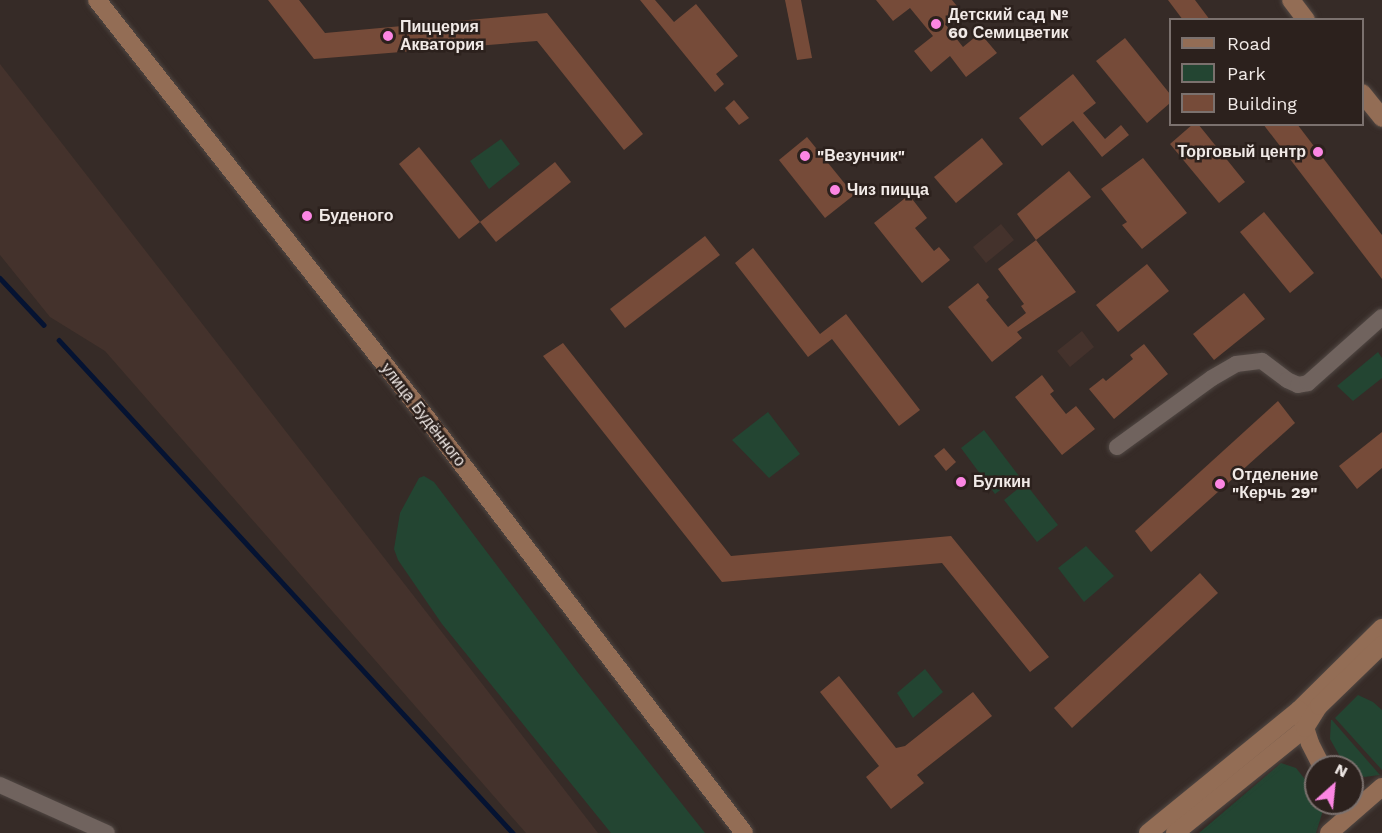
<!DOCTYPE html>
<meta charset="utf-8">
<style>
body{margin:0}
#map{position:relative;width:1382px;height:833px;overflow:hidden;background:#362b27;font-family:"Work Sans",sans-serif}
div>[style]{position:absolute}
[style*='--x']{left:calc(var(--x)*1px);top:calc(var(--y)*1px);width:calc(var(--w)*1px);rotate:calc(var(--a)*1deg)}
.built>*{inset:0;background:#44322c}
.green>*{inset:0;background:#234532}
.stream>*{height:4.5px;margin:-2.25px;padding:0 2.25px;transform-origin:2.25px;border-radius:2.25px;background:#051332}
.building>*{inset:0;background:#764b39}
.roads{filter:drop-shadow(0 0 2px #504743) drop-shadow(0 0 2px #504743)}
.street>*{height:16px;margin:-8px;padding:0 8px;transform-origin:8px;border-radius:8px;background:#70635e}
.secondary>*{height:18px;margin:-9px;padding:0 9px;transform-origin:9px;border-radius:9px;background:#936d55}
.dots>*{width:16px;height:16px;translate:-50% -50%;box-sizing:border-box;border:3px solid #2c211d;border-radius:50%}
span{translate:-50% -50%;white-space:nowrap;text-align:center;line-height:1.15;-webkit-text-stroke:5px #2c211d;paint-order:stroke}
.poi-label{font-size:16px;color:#f1eae7;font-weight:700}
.left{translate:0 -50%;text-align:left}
.right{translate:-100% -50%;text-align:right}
.street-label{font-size:16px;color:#f1eae7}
.legend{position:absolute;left:1169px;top:18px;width:195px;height:108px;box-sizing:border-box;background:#2c211d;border:2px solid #7b716e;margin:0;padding:8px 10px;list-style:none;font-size:18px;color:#f1eae7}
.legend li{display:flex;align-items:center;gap:12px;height:30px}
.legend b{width:30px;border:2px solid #7b716e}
.north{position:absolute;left:1304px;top:755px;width:60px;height:60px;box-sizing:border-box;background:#2c211d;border:2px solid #7b716e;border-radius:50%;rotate:27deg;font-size:16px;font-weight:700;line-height:24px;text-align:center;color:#f1eae7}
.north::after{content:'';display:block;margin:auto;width:21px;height:27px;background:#fc86e3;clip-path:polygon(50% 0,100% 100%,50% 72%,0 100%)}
</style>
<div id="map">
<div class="built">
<i style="clip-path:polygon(0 64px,64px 146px,598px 833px,526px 833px,105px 351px,50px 317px,0 255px)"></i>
<i style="clip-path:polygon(1001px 224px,1014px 240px,986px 263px,973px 247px)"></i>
<i style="clip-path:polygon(1082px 331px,1094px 347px,1070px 367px,1057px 351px)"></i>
</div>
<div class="green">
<i style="clip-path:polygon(501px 139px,520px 164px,489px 189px,470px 161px)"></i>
<i style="clip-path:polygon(1378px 352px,1382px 358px,1382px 378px,1353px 401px,1337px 386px)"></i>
<i style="clip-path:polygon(768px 412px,800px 454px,769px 478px,732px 440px)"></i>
<i style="clip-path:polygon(984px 430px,1019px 476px,995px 494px,961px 448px)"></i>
<i style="clip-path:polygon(424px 476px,434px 482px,579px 674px,705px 833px,611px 833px,442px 624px,398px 560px,394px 549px,400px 513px,419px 478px)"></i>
<i style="clip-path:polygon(1025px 483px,1058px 525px,1037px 542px,1004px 500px)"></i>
<i style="clip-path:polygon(1086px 546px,1114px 576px,1084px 602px,1058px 568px)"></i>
<i style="clip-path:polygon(925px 669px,943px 692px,913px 718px,897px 693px)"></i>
<i style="clip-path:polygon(1358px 695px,1373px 702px,1382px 710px,1382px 770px,1335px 718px)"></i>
<i style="clip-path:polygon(1331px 720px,1332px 720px,1380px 775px,1364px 777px,1343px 762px,1330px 739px)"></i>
<i style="clip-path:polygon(1281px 763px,1296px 768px,1316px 793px,1316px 803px,1325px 804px,1316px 833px,1199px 833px)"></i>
</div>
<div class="stream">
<i style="--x:0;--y:278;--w:64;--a:46.9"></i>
<i style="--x:59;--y:340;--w:670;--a:47.36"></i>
</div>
<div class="building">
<i style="clip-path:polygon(268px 0,299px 0,325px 33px,547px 13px,643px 134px,624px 150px,537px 41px,314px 59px)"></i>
<i style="clip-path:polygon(640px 0,655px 0,674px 22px,696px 4px,738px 56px,716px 74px,724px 84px,715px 92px)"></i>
<i style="clip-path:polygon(785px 0,801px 0,812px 58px,797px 60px)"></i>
<i style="clip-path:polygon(876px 0,952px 0,961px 11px,945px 24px,963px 47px,980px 33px,997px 53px,966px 77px,950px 56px,931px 72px,914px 51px,933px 36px,910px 8px,893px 21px)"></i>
<i style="clip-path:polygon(1168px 0,1195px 0,1210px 20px,1183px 20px)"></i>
<i style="clip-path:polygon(1125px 38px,1170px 94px,1170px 103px,1147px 123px,1096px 61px)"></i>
<i style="clip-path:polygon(1073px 74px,1096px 103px,1083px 113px,1105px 139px,1121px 125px,1129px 135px,1102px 157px,1073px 121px,1042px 146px,1019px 118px)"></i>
<i style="clip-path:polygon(734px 100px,749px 118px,739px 125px,725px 108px)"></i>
<i style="clip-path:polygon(1193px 124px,1198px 124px,1245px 182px,1219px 203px,1170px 144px)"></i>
<i style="clip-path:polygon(1263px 124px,1297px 124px,1382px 235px,1382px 279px)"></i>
<i style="clip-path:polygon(807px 137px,854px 195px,825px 218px,779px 160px)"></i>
<i style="clip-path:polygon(982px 138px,1003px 164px,956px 203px,934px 177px)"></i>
<i style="clip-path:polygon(419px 147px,480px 222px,459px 239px,399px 164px)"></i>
<i style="clip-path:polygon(1143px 158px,1187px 213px,1142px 249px,1122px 225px,1127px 222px,1101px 189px)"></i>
<i style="clip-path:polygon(555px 162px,571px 182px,496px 242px,480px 222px)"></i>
<i style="clip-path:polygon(1069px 171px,1091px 197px,1036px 240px,1017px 214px)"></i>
<i style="clip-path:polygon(909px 195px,927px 218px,915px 228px,934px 251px,939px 247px,950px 260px,922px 283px,874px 223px)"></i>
<i style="clip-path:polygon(1264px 212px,1314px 273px,1290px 293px,1240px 232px)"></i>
<i style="clip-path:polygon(705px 236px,720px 255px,625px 328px,610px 309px)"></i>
<i style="clip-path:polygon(1036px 240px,1076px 292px,1017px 332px,1022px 338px,992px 362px,948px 307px,978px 283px,989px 297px,986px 300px,1008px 327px,1026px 313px,1021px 306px,1024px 304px,998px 269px)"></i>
<i style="clip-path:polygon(753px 248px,820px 334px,846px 314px,920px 410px,899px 426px,832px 339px,808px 357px,735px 263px)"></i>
<i style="clip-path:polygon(1147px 264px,1169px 291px,1118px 332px,1096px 305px)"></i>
<i style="clip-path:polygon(1244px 293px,1265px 319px,1214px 360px,1193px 334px)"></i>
<i style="clip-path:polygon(563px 343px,731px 556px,951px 536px,1049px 657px,1030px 672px,942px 563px,722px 582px,543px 356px)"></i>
<i style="clip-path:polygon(1144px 344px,1168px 374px,1114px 419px,1089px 389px,1103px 378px,1106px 381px,1133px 359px,1130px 355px)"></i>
<i style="clip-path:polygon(1042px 375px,1054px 391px,1050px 394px,1066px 414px,1076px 406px,1095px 429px,1062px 455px,1015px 397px)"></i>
<i style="clip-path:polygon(1278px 401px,1295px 423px,1151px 552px,1135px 531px)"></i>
<i style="clip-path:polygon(1382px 432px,1382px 468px,1357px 489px,1339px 466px)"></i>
<i style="clip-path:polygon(944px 448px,956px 462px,946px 471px,934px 456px)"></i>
<i style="clip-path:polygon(1200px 573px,1218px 593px,1072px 728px,1054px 708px)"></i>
<i style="clip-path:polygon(839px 676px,896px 748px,905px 746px,973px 692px,992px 716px,917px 775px,924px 783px,891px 809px,866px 777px,879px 766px,820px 692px)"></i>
</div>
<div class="roads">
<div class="street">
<i style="--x:1117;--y:447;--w:117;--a:-36"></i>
<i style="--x:1212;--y:378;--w:28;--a:-30"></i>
<i style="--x:1236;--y:364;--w:26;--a:-7"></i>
<i style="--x:1262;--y:361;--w:31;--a:37"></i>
<i style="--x:1287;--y:380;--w:12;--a:24"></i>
<i style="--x:1298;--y:385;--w:10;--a:-11"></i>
<i style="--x:1308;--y:383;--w:99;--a:-41.7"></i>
<i style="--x:0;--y:785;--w:117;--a:24.2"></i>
</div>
<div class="secondary">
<i style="--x:97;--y:0;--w:520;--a:51.72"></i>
<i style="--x:419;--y:408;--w:535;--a:52.59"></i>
<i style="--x:1291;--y:0;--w:25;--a:53"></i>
<i style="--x:1362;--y:93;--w:32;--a:51"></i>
<i style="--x:1322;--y:767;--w:27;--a:-117"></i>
<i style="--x:1310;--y:743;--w:35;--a:-108"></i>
<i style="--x:1299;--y:710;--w:117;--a:-44.7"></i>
<i style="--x:1148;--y:833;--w:195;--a:-39.2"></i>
<i style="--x:1175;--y:833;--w:167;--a:-38.9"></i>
<i style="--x:1305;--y:728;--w:26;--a:-58"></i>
<i style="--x:1319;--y:706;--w:88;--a:-44.1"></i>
<i style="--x:1329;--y:833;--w:70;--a:-41"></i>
</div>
</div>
<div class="dots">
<i style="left:936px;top:24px;background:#fc86e3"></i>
<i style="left:388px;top:36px;background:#fc86e3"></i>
<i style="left:1318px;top:152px;background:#fc86e3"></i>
<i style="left:805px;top:156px;background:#fc86e3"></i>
<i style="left:835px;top:190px;background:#fc86e3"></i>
<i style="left:307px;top:216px;background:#fc86e3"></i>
<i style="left:961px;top:482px;background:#fc86e3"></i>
<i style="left:1220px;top:484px;background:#fc86e3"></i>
</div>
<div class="poi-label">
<span class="left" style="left:948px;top:24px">Детский сад №<br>60 Семицветик</span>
<span class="left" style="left:400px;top:36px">Пиццерия<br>Акватория</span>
<span class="right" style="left:1306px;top:152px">Торговый центр</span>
<span class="left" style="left:817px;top:156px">"Везунчик"</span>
<span class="left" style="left:847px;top:190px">Чиз пицца</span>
<span class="left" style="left:319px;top:216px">Буденого</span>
<span class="left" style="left:1232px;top:484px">Отделение<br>"Керчь 29"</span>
<span class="left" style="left:973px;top:482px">Булкин</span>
</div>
<div class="street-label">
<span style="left:423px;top:415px;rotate:52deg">улица Будённого</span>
</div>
<ul class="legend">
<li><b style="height:8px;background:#936d55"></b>Road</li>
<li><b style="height:16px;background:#234532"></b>Park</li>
<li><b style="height:16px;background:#764b39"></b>Building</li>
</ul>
<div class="north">N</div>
</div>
